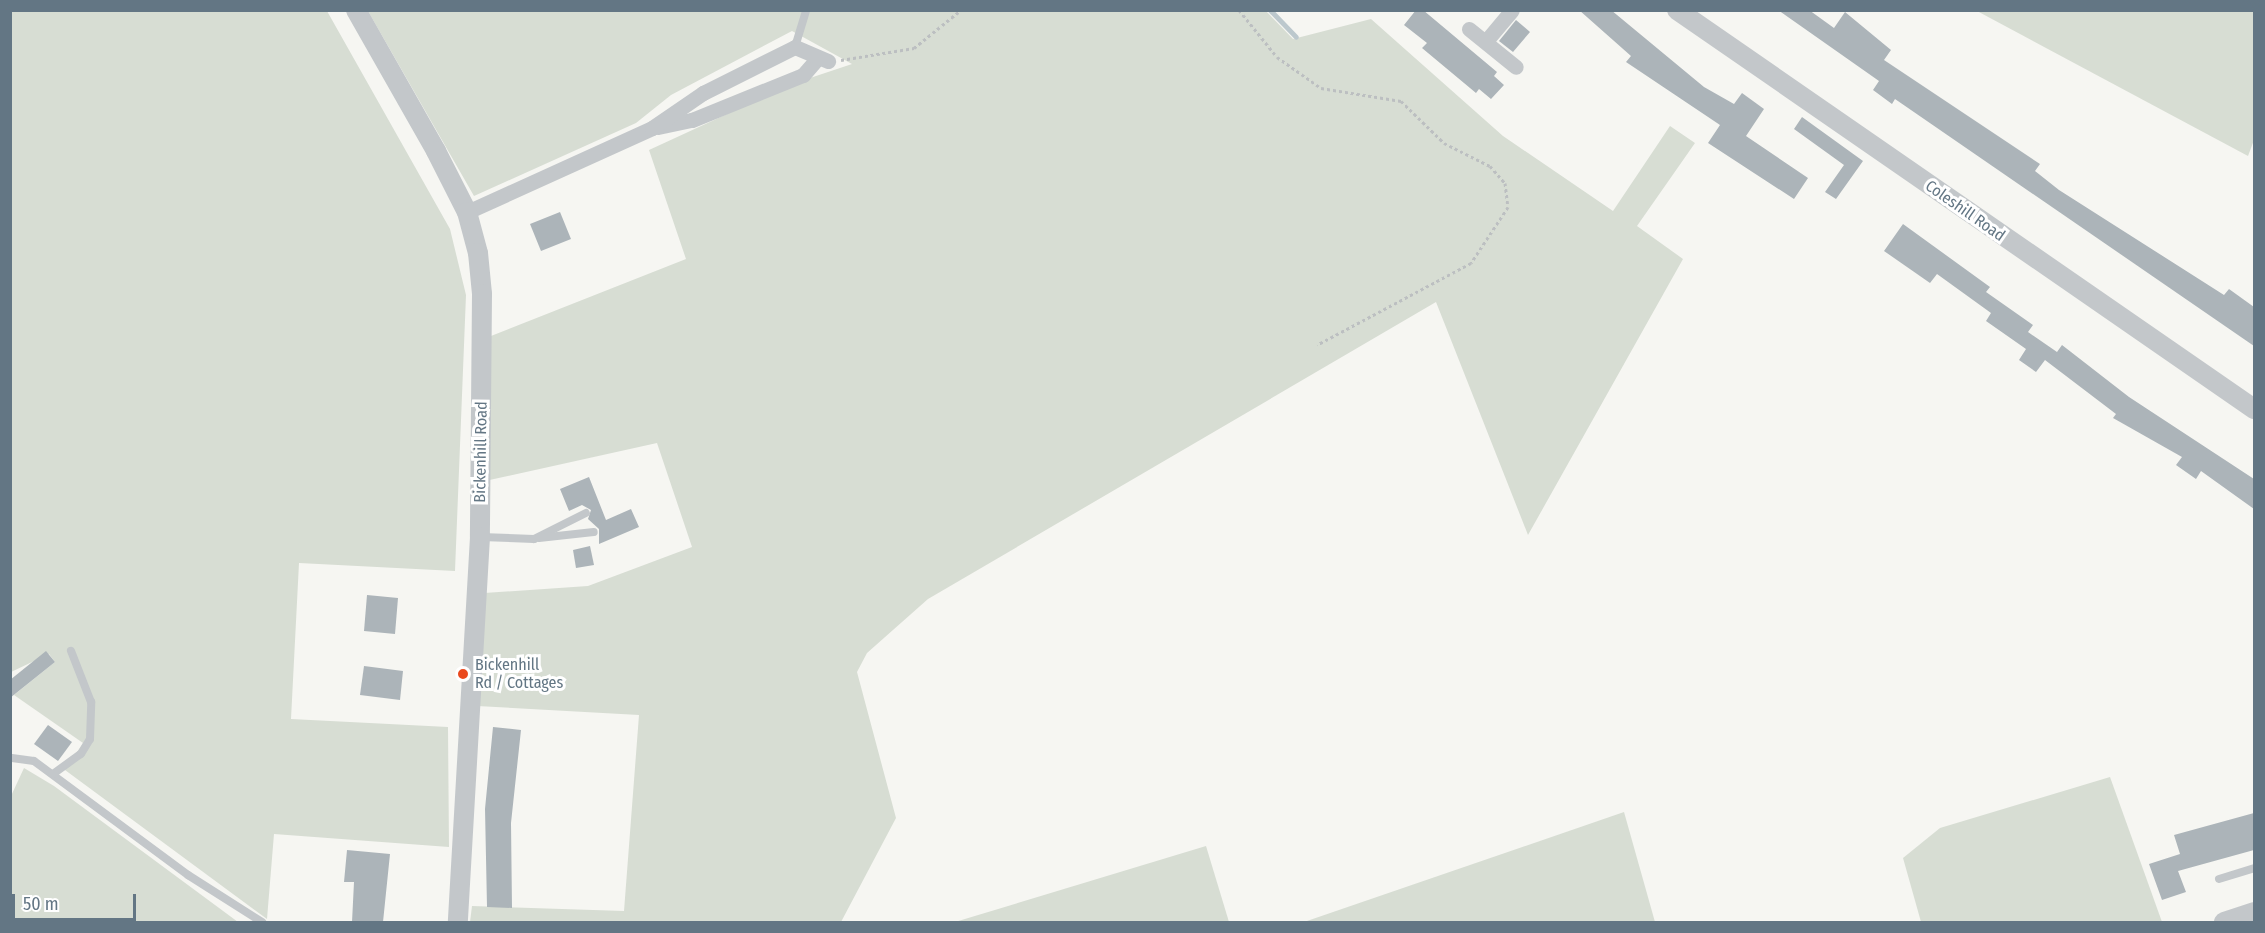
<!DOCTYPE html>
<style>
body{margin:0}
#map{position:relative;width:2265px;height:933px;overflow:hidden;background:#f6f6f2;font-family:"Fira Sans Condensed",sans-serif}
div>[style]{position:absolute}
[style*='--x']{left:calc(var(--x)*1px);top:calc(var(--y)*1px);width:calc(var(--w)*1px);rotate:calc(var(--a)*1deg)}
.green>*{inset:0;background:#d7ddd3}
.stream>*{height:5px;margin:-2.5px;padding:0 2.5px;transform-origin:2.5px;border-radius:2.5px;background:#bcc8cd}
.building>*{inset:0;background:#acb4b9}
.path>*{height:3px;margin-top:-1.5px;transform-origin:0;background:repeating-linear-gradient(90deg,#bcbfc1 0 3px,transparent 0 6px)}
.service>*{height:8px;margin:-4px;padding:0 4px;transform-origin:4px;border-radius:4px;background:#c3c7ca}
.minor>*{height:15px;margin:-7.5px;padding:0 7.5px;transform-origin:7.5px;border-radius:7.5px;background:#c3c7ca}
.tertiary>*{height:20px;margin:-10px;padding:0 10px;transform-origin:10px;border-radius:10px;background:#c3c7ca}
.dots>*{width:16px;height:16px;translate:-50% -50%;box-sizing:border-box;border:3px solid #fff;border-radius:50%}
span{translate:-50% -50%;white-space:nowrap;text-align:center;line-height:1.15;-webkit-text-stroke:6px #fff;paint-order:stroke}
.street-label{font-size:16px;color:#637684}
.poi-label{font-size:16px;color:#637684}
.left{translate:0 -50%;text-align:left}
.frame{position:absolute;inset:0;border:12px solid #637684;pointer-events:none}
.scale{position:absolute;left:12px;top:894px;width:124px;height:27px;box-sizing:border-box;border:3px solid #637684;border-top:0;padding-left:8px;font-size:18px;line-height:21px;white-space:nowrap;color:#637684;-webkit-text-stroke:4px #fff;paint-order:stroke}
</style>
<div id="map">
<div class="green">
<i style="clip-path:polygon(1265px 10px,1293px 39px,1371px 19px,1503px 136px,1613px 211px,1670px 126px,1695px 143px,1637px 226px,1683px 259px,1528px 535px,1436px 302px,928px 599px,867px 653px,857px 672px,896px 818px,841px 922px,470px 922px,472px 906px,624px 911px,639px 715px,477px 706px,484px 593px,588px 586px,692px 547px,657px 443px,485px 481px,491px 336px,686px 259px,649px 150px,792px 84px,852px 64px,792px 31px,671px 95px,636px 123px,474px 196px,368px 11px)"></i>
<i style="clip-path:polygon(10px 11px,327px 11px,450px 229px,466px 295px,455px 571px,299px 563px,291px 719px,448px 727px,449px 847px,274px 834px,267px 919px,65px 770px,83px 743px,14px 695px,55px 662px,49px 654px,11px 672px)"></i>
<i style="clip-path:polygon(1977px 11px,2254px 11px,2254px 140px,2248px 156px)"></i>
<i style="clip-path:polygon(24px 768px,54px 786px,238px 922px,11px 922px,11px 796px)"></i>
<i style="clip-path:polygon(2110px 777px,2162px 922px,1921px 922px,1903px 858px,1940px 828px)"></i>
<i style="clip-path:polygon(1624px 812px,1655px 922px,1304px 922px)"></i>
<i style="clip-path:polygon(1206px 846px,1229px 922px,955px 922px)"></i>
</div>
<div class="stream">
<i style="--x:1270;--y:10;--w:37;--a:46"></i>
</div>
<div class="building">
<i style="clip-path:polygon(1416px 10px,1423px 10px,1497px 72px,1494px 76px,1504px 85px,1491px 99px,1479px 89px,1476px 93px,1422px 48px,1427px 43px,1404px 25px)"></i>
<i style="clip-path:polygon(1579px 10px,1611px 10px,1704px 87px,1734px 104px,1742px 93px,1764px 109px,1746px 136px,1808px 178px,1794px 199px,1708px 143px,1720px 125px,1626px 62px,1631px 56px)"></i>
<i style="clip-path:polygon(1778px 10px,1809px 10px,1834px 28px,1845px 12px,1891px 50px,1884px 60px,2040px 164px,2035px 171px,2059px 190px,2224px 295px,2229px 289px,2254px 307px,2254px 346px,1895px 99px,1892px 104px,1873px 90px,1879px 81px)"></i>
<i style="clip-path:polygon(1516px 20px,1530px 32px,1513px 52px,1499px 41px)"></i>
<i style="clip-path:polygon(1802px 117px,1863px 161px,1836px 199px,1825px 192px,1844px 165px,1794px 129px)"></i>
<i style="clip-path:polygon(560px 212px,571px 239px,541px 251px,530px 224px)"></i>
<i style="clip-path:polygon(1903px 224px,1990px 287px,1986px 292px,2033px 325px,2028px 332px,2057px 352px,2062px 345px,2129px 397px,2254px 479px,2254px 509px,2201px 471px,2196px 479px,2176px 465px,2182px 457px,2113px 418px,2116px 414px,2045px 360px,2036px 372px,2019px 360px,2026px 349px,1986px 321px,1991px 313px,1937px 274px,1930px 283px,1884px 251px)"></i>
<i style="clip-path:polygon(589px 477px,606px 520px,631px 509px,639px 527px,599px 544px,599px 529px,588px 519px,591px 510px,582px 505px,569px 511px,560px 489px)"></i>
<i style="clip-path:polygon(590px 546px,594px 565px,576px 568px,573px 550px)"></i>
<i style="clip-path:polygon(367px 595px,398px 598px,395px 634px,364px 631px)"></i>
<i style="clip-path:polygon(46px 651px,55px 662px,10px 698px,10px 680px)"></i>
<i style="clip-path:polygon(364px 666px,403px 671px,400px 700px,360px 695px)"></i>
<i style="clip-path:polygon(48px 725px,72px 742px,58px 761px,34px 744px)"></i>
<i style="clip-path:polygon(493px 727px,521px 730px,511px 823px,512px 908px,487px 907px,485px 809px)"></i>
<i style="clip-path:polygon(2254px 813px,2254px 850px,2178px 871px,2186px 892px,2162px 900px,2149px 864px,2180px 854px,2174px 835px)"></i>
<i style="clip-path:polygon(347px 850px,390px 854px,383px 922px,352px 922px,354px 882px,344px 882px)"></i>
</div>
<div class="path">
<i style="--x:1239;--y:10;--w:60;--a:51"></i>
<i style="--x:1277;--y:57;--w:54;--a:35.2"></i>
<i style="--x:1321;--y:88;--w:81;--a:9.2"></i>
<i style="--x:1401;--y:101;--w:60;--a:44.3"></i>
<i style="--x:1444;--y:143;--w:51;--a:26.6"></i>
<i style="--x:1490;--y:166;--w:23;--a:49"></i>
<i style="--x:1505;--y:183;--w:24;--a:83"></i>
<i style="--x:1508;--y:207;--w:67;--a:123.5"></i>
<i style="--x:1471;--y:263;--w:174;--a:152"></i>
<i style="--x:841;--y:60;--w:74;--a:-9.3"></i>
<i style="--x:914;--y:48;--w:60;--a:-39"></i>
</div>
<div class="service">
<i style="--x:795;--y:47;--w:39;--a:-73"></i>
<i style="--x:481;--y:537;--w:53;--a:2.2"></i>
<i style="--x:534;--y:539;--w:58;--a:-26.6"></i>
<i style="--x:539;--y:538;--w:55;--a:-6.2"></i>
<i style="--x:12;--y:758;--w:22;--a:8"></i>
<i style="--x:34;--y:761;--w:192;--a:36.5"></i>
<i style="--x:188;--y:875;--w:88;--a:32.4"></i>
<i style="--x:53;--y:774;--w:34;--a:-36"></i>
<i style="--x:81;--y:754;--w:17;--a:-59"></i>
<i style="--x:90;--y:739;--w:37;--a:-88"></i>
<i style="--x:91;--y:702;--w:55;--a:-111.4"></i>
<i style="--x:2219;--y:879;--w:37;--a:-17"></i>
</div>
<div class="minor">
<i style="--x:1469;--y:29;--w:60;--a:39"></i>
<i style="--x:1486;--y:41;--w:40;--a:-50"></i>
<i style="--x:658;--y:127;--w:35;--a:-12"></i>
<i style="--x:692;--y:120;--w:120;--a:-22.1"></i>
<i style="--x:803;--y:75;--w:20;--a:-49"></i>
<i style="--x:467;--y:212;--w:203;--a:-24.4"></i>
<i style="--x:652;--y:128;--w:62;--a:-34.5"></i>
<i style="--x:703;--y:93;--w:103;--a:-26.6"></i>
<i style="--x:795;--y:47;--w:36;--a:23"></i>
</div>
<div class="tertiary">
<i style="--x:356;--y:10;--w:162;--a:60.4"></i>
<i style="--x:436;--y:151;--w:68;--a:63.1"></i>
<i style="--x:467;--y:212;--w:42;--a:75"></i>
<i style="--x:478;--y:253;--w:41;--a:84.4"></i>
<i style="--x:482;--y:294;--w:243;--a:90.5"></i>
<i style="--x:480;--y:537;--w:386;--a:93.3"></i>
<i style="--x:1677;--y:10;--w:702;--a:34.66"></i>
<i style="--x:2224;--y:922;--w:32;--a:-18"></i>
</div>
<div class="dots">
<i style="left:463px;top:674px;background:#ea491d"></i>
</div>
<div class="street-label">
<span style="left:1965px;top:211px;rotate:35deg">Coleshill Road</span>
<span style="left:481px;top:452px;rotate:-89deg">Bickenhill Road</span>
</div>
<div class="poi-label">
<span class="left" style="left:475px;top:674px">Bickenhill<br>Rd / Cottages</span>
</div>
<div class="frame"></div>
<div class="scale">50 m</div>
</div>
